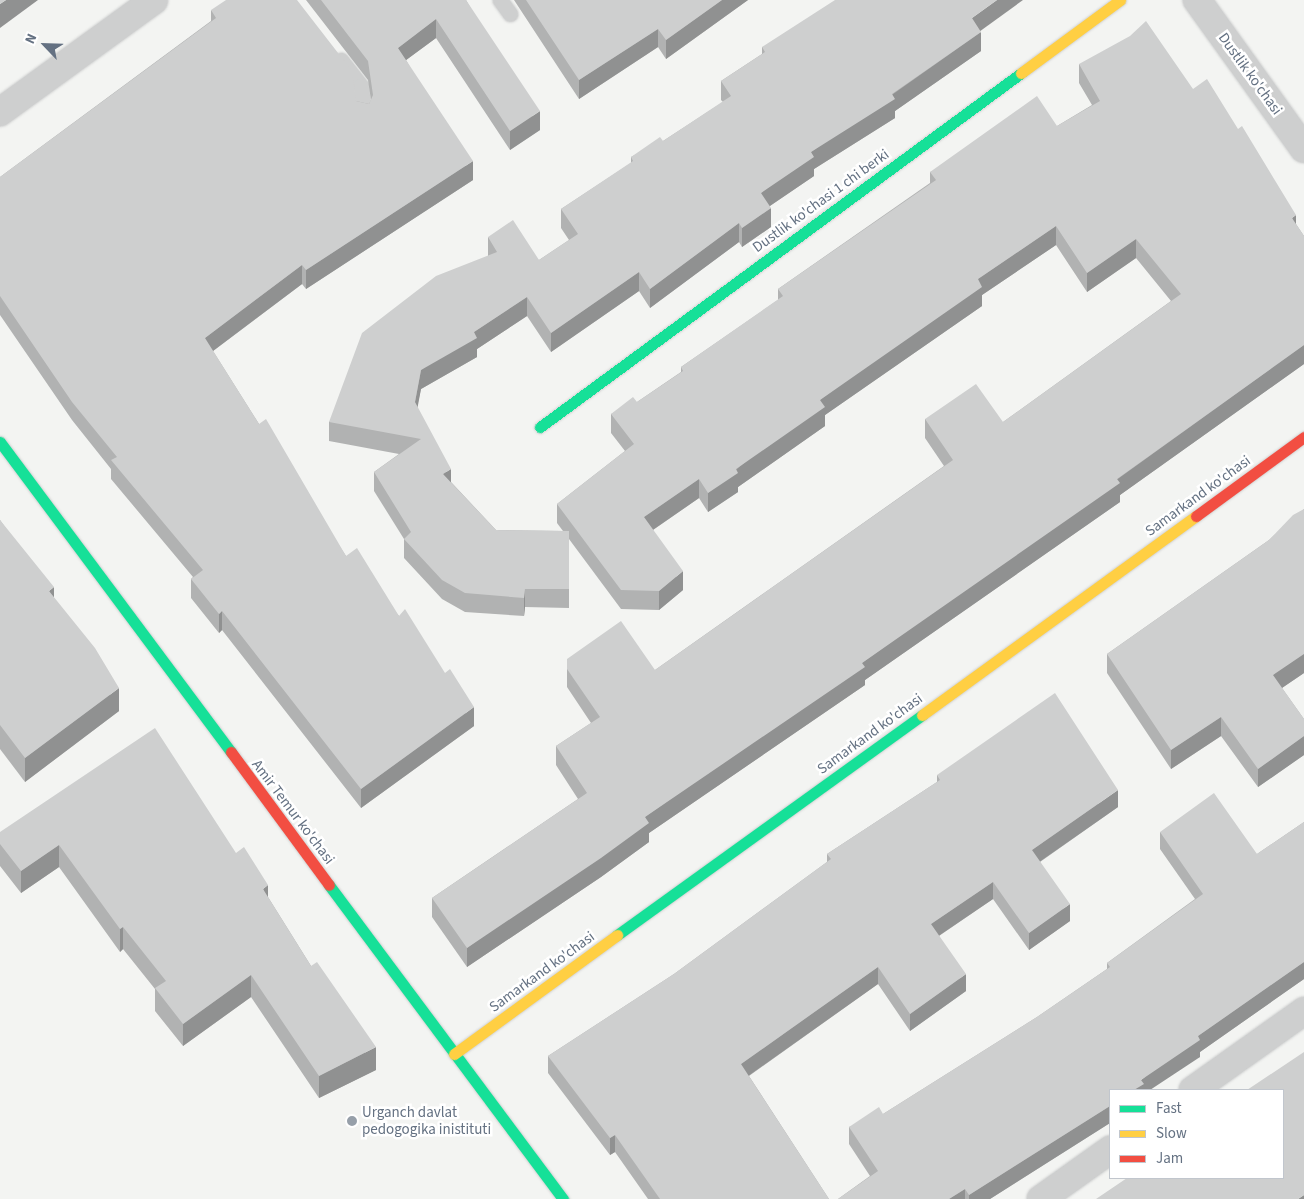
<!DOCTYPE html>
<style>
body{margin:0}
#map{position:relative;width:1304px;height:1199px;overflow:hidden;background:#f3f4f2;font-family:"Source Sans 3",sans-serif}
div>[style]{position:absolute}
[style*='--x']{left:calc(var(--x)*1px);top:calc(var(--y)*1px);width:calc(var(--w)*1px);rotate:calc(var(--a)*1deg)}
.roads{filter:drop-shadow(0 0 1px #d0d1d1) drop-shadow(0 0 1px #d0d1d1)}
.lane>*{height:15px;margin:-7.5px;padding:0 7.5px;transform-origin:7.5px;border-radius:7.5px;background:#cecfcf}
.street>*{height:28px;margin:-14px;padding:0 14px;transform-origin:14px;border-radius:14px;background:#cecfcf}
.fast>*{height:11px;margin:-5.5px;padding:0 5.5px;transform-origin:5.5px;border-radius:5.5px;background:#16e098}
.slow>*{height:11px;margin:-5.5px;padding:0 5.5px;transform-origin:5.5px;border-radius:5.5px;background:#ffcf43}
.jam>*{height:11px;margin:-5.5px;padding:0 5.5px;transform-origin:5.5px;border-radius:5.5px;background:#f24e42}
.wall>*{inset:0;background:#b1b2b2}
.shaded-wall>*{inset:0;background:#909191}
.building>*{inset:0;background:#cecfcf}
.dots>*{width:14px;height:14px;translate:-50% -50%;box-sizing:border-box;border:2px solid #fff;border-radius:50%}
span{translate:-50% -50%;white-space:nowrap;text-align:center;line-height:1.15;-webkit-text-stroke:5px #fff;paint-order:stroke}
.street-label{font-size:15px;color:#647182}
.poi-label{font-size:15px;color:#647182}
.left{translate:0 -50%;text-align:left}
.legend{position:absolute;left:1109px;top:1089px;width:175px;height:90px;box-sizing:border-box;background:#fff;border:1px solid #c1c6cd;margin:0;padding:6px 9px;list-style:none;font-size:15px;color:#647182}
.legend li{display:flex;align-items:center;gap:10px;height:25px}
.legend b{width:25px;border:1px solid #c1c6cd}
.north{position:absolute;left:20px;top:20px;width:50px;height:50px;-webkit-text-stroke:4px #fff;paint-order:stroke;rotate:294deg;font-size:14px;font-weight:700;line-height:20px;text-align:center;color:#647182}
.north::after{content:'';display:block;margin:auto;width:18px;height:22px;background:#647182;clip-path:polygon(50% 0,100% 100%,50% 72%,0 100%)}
</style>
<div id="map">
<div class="roads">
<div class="lane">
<i style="--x:500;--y:0;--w:17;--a:54"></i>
<i style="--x:341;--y:60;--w:33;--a:52"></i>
<i style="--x:361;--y:86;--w:29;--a:84"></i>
</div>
<div class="street">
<i style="--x:1197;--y:0;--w:183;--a:54.3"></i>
<i style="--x:0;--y:112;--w:190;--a:-36"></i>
<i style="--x:1193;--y:1090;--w:136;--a:-35.4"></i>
<i style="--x:1041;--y:1199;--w:85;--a:-35.4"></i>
</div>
<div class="fast">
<i style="--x:540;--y:427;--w:597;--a:-36.35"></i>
<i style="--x:0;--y:442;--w:387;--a:53.3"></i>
<i style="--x:329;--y:885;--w:392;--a:53.3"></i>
<i style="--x:617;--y:935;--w:376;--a:-35.8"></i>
</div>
<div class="slow">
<i style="--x:1021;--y:73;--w:123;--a:-36.4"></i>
<i style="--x:922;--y:715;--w:339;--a:-36"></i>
<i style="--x:454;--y:1054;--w:202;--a:-36.1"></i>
</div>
<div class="jam">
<i style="--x:1196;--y:516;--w:134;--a:-36.2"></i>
<i style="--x:231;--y:752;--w:165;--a:53.6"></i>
</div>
</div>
<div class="wall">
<i style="clip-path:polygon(306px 0,466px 0,540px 130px,510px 150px,436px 38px,406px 60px,473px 180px,306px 289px,302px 284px,213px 351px,259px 424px,346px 556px,399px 616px,474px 726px,361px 808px,222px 630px,219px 633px,191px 598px,191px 579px,193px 577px,111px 479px,111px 469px,72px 420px,0 315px,0 177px,211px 21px,211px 10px,356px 101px,369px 104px,371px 100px,368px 80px)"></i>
<i style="clip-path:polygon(514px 0,748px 0,666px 59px,658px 47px,579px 99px)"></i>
<i style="clip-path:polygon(980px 31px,981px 51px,895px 111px,895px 118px,814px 169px,814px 176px,770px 206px,771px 227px,742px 247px,739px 242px,650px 308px,639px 291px,551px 352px,527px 316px,477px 349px,477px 357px,421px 389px,417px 407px,451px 482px,496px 530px,563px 531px,557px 523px,557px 504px,625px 451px,611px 433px,611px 414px,637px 402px,681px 372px,681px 367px,778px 300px,778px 289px,930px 183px,930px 172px,1057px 126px,1092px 105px,1079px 83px,1079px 64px,1193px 89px,1296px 224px,1304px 236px,1304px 364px,1120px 495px,1120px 502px,865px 680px,865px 685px,649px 833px,649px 842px,601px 877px,467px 967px,432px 917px,432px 898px,578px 799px,556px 765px,556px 746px,591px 723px,567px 687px,567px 659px,655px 670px,944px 466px,925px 438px,925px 419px,1003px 422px,1171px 301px,1136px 258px,1087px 292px,1056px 245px,982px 295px,982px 306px,825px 415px,825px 426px,738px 487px,738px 492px,708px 512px,699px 498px,653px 530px,683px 590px,659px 610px,621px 609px,569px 539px,569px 608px,525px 607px,524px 616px,465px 612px,442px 599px,404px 558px,404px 539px,374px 491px,374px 472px,399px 454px,329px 441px,329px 422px,488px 256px,488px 237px,539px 260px,569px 240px,561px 228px,561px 209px,631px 163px,631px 157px,663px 141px,723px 102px,721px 100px,721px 81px,762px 54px,762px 47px)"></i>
<i style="clip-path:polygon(1304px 509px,1304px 673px,1282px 688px,1304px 719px,1304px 755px,1258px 787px,1221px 736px,1171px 769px,1107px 673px,1107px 654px,1269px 540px)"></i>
<i style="clip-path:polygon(0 520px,54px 598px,119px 711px,25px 782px,0 749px)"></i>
<i style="clip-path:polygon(937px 775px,1118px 807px,1040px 862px,1070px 921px,1029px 950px,993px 899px,939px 936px,966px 991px,910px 1031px,878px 984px,749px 1076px,829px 1199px,648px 1199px,615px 1152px,610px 1155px,548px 1073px,548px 1056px,674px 974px,827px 862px,827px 854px,937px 782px)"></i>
<i style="clip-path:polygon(1304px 822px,1304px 979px,1200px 1052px,1200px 1057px,1110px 1090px,1110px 1123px,990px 1199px,838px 1199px,870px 1176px,849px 1144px,849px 1127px,883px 1114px,1037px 1017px,1107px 969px,1107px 963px,1195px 899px,1160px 849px,1160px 832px,1257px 854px)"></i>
<i style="clip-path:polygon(0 832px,236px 853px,268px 897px,376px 1070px,319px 1098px,251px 997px,183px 1046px,155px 1011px,155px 989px,123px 949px,120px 952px,59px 867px,21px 893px,0 866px)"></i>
</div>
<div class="shaded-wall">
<i style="clip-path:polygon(6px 0,38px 0,0 28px,0 4px)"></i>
<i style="clip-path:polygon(722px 0,748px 0,666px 59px,666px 40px)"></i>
<i style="clip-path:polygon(997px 0,1023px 0,972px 37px,972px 18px)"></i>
<i style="clip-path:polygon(436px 19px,436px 38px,398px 66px,398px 48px)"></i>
<i style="clip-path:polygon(658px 29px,658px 47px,579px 99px,579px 80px)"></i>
<i style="clip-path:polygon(981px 32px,981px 51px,895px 111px,895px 118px,814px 169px,814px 176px,761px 212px,761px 193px,811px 152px)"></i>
<i style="clip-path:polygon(540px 111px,540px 130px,510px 150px,510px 131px)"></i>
<i style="clip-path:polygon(473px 161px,473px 180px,306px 289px,306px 270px)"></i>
<i style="clip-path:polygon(771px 208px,771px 227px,742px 247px,742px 228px)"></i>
<i style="clip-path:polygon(1296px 215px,1296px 233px,1292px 218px)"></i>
<i style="clip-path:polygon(739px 223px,739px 242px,650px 308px,650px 289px)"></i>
<i style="clip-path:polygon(1056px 226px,1056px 245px,982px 295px,982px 306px,825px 415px,825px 426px,738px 487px,738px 492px,708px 512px,708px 493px,820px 400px,978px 279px)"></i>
<i style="clip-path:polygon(1136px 239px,1136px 258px,1087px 292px,1087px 273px)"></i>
<i style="clip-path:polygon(302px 265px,302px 284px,205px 357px,205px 338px)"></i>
<i style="clip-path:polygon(639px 272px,639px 291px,551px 352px,551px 333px)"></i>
<i style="clip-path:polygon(527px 297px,527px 316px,477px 349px,477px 357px,421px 389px,415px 421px,415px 402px,421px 370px,474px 332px)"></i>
<i style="clip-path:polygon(1304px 345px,1304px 364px,1120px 495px,1120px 502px,865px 680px,865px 685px,649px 833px,649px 842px,601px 877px,467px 967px,467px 948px,645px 817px,862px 663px)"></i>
<i style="clip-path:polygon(451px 469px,451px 488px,443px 474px)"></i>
<i style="clip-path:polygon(699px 479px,699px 498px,644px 536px,644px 517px)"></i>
<i style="clip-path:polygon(683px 571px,683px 590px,659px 610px,659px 591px)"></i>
<i style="clip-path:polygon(54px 587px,54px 611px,49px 591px)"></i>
<i style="clip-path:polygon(525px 589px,525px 607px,524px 616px,524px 598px)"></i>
<i style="clip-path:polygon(222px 611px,222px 630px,219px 633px,219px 614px)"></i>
<i style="clip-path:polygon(1304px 640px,1304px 673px,1273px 694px,1273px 675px)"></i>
<i style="clip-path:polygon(119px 688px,119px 711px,25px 782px,25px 758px)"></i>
<i style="clip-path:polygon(474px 707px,474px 726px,361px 808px,361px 789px)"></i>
<i style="clip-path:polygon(1221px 717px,1221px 736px,1171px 769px,1171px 750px)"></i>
<i style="clip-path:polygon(1304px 736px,1304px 755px,1258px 787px,1258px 769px)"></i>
<i style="clip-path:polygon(1118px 790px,1118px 807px,1032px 867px,1032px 850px)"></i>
<i style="clip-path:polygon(59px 845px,59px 867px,21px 893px,21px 871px)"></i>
<i style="clip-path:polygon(993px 882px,993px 899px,931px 941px,931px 924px)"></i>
<i style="clip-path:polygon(268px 885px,268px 908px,263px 889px)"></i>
<i style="clip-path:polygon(1070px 904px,1070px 921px,1029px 950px,1029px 933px)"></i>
<i style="clip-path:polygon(123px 927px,123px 949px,120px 952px,120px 929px)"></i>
<i style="clip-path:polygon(1304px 962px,1304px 979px,1200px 1052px,1200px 1057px,1150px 1090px,1134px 1090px,1141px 1080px,1198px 1036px)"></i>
<i style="clip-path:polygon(878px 967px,878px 984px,741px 1081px,741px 1064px)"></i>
<i style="clip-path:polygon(966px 974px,966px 991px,910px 1031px,910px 1014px)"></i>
<i style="clip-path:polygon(251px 975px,251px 997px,183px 1046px,183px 1024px)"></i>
<i style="clip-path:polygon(376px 1047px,376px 1070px,319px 1098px,319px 1076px)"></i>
<i style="clip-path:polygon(1110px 1106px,1110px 1123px,990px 1199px,969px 1199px,969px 1195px)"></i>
<i style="clip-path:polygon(615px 1135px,615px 1152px,610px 1155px,610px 1138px)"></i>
<i style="clip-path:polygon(965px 1189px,965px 1199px,949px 1199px)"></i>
<i style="clip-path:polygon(1304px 1195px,1304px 1199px,1298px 1199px)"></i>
</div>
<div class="building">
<i style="clip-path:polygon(0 0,6px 0,0 4px)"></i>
<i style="clip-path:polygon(226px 0,297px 0,352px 71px,356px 101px,369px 104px,373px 95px,368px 61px,321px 0,466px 0,540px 111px,510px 131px,436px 19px,398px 48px,473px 161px,306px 270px,302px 265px,205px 338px,259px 424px,266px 419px,346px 556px,357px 548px,399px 616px,405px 609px,445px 673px,450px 669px,474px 707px,361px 789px,222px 611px,219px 614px,191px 579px,203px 570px,111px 460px,117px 457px,72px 402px,0 296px,0 177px,216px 18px,211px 10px)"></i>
<i style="clip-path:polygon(526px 0,722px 0,666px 40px,658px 29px,579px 80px)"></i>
<i style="clip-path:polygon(835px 0,997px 0,972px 18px,981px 32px,892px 94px,895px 99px,811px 152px,814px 157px,761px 193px,771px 208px,742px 228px,739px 223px,650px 289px,639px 272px,551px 333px,527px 297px,474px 332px,477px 338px,421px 370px,415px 402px,451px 469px,443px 474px,496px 530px,569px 531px,569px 589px,525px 589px,524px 598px,465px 593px,442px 580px,404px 539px,411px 532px,374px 472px,421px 439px,329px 422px,362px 333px,436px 276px,497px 252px,488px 237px,513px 220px,539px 260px,578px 234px,561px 209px,633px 161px,631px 157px,660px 137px,663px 141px,731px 96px,721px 81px,765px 52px,762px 47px)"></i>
<i style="clip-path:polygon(1146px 21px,1193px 89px,1207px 79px,1238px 129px,1242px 126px,1296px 215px,1292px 218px,1304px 236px,1304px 345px,1117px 479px,1120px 483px,862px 663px,865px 667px,645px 817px,649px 823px,601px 858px,467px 948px,432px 898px,587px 793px,556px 746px,600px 717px,567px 669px,567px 659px,621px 621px,655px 670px,953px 460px,925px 419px,976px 384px,1003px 422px,1181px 294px,1136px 239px,1087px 273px,1056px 226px,978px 279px,982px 287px,820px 400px,825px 407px,736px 469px,738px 473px,708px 493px,699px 479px,644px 517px,683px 571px,659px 591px,621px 590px,557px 504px,634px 444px,611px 414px,633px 397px,637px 402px,683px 371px,681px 367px,783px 296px,778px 289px,936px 180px,930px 172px,1037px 96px,1057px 126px,1100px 101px,1079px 64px,1130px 36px)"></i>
<i style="clip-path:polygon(1304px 509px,1304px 654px,1273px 675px,1304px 719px,1304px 736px,1258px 769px,1221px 717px,1171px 750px,1107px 654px,1269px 540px,1293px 515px)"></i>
<i style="clip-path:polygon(0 520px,54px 587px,49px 591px,95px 648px,119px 688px,25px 758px,0 725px)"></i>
<i style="clip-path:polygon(1055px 693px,1118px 790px,1032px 850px,1070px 904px,1029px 933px,993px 882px,931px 924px,966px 974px,910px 1014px,878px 967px,741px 1064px,829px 1199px,660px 1199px,615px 1135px,610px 1138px,548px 1056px,674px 974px,831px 859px,827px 854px,940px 780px,937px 775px)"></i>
<i style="clip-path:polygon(155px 728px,236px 853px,244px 847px,268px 885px,263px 889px,311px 966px,317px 962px,376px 1047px,319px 1076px,251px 975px,183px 1024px,155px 988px,166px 981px,123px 927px,120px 929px,59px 845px,21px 871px,0 844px,0 832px)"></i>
<i style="clip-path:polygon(1214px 793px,1257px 854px,1304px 822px,1304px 962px,1198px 1036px,1200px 1040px,1141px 1080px,1144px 1084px,1134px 1090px,1110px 1090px,1110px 1106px,969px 1195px,965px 1189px,949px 1199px,838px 1199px,878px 1171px,849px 1127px,879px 1107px,883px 1114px,1037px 1017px,1110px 967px,1107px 963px,1203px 894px,1160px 832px)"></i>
<i style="clip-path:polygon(1304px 1052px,1304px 1195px,1298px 1199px,1096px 1199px,1127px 1178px,1283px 1178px,1283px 1090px,1247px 1090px)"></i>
</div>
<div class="dots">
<i style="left:352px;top:1121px;background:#969fa9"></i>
</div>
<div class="street-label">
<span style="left:1250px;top:74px;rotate:54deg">Dustlik ko'chasi</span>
<span style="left:821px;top:201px;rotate:-36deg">Dustlik ko'chasi 1 chi berki</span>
<span style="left:1198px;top:496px;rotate:-36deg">Samarkand ko'chasi</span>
<span style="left:870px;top:734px;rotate:-36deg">Samarkand ko'chasi</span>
<span style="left:293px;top:812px;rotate:53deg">Amir Temur ko'chasi</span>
<span style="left:542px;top:972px;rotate:-36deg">Samarkand ko'chasi</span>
</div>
<div class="poi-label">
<span class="left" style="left:362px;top:1121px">Urganch davlat<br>pedogogika inistituti</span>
</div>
<ul class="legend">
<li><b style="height:6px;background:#16e098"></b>Fast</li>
<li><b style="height:6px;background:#ffcf43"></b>Slow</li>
<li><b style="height:6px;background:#f24e42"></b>Jam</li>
</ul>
<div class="north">N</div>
</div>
